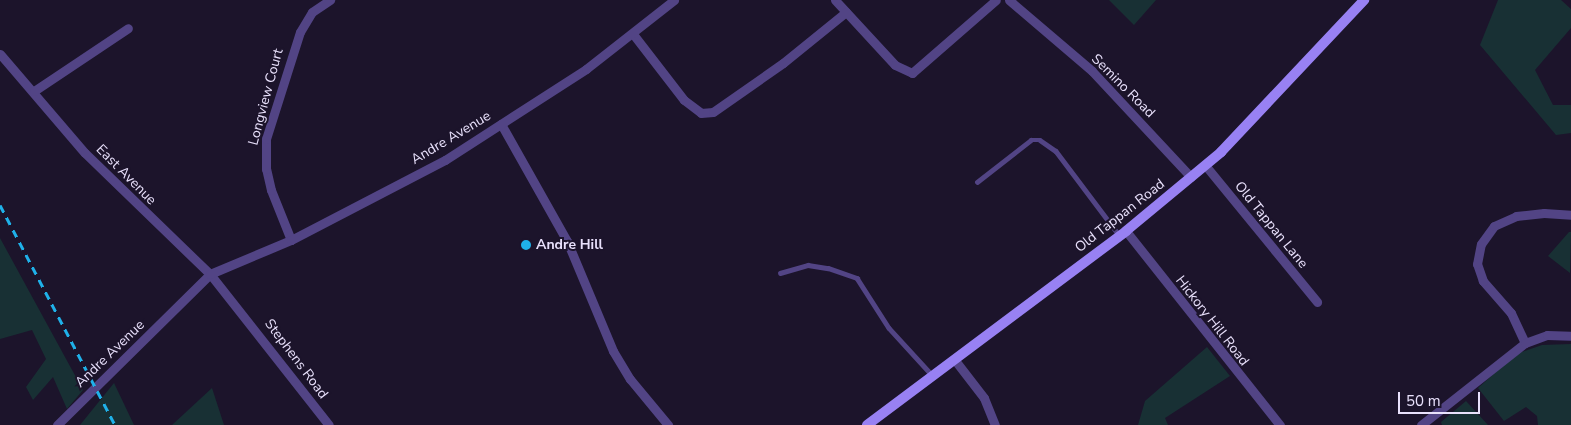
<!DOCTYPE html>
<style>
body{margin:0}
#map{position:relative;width:1571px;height:425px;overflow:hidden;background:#1c142b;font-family:"Nunito Sans",sans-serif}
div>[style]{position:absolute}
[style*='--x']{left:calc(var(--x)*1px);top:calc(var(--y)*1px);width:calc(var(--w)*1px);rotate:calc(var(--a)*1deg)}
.green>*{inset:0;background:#183034}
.lane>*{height:4.5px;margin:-2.25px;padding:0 2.25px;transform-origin:2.25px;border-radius:2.25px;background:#524485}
.street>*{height:9px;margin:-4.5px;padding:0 4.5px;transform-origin:4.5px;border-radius:4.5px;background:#524485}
.secondary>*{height:10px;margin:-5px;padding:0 5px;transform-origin:5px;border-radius:5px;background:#9881f3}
.rail>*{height:3px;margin-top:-1.5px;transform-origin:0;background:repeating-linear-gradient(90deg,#1fb1e9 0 8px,transparent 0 14px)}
.dots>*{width:14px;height:14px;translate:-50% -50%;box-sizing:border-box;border:2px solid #1c142b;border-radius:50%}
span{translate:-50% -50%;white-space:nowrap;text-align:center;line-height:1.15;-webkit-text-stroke:4px #1c142b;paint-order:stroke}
.street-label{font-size:14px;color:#e9e1fc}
.poi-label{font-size:14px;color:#e9e1fc;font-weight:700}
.left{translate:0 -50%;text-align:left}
.scale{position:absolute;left:1398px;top:392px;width:82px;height:22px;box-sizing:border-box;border:2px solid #e9e1fc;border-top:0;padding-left:6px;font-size:15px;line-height:18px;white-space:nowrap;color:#e9e1fc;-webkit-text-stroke:4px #1c142b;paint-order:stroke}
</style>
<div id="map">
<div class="green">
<i style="clip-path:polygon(1109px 0,1156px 0,1134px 25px)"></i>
<i style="clip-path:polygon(1498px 0,1561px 0,1571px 9px,1571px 28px,1535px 70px,1553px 105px,1571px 105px,1571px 133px,1556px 135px,1480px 45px)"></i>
<i style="clip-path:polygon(1569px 232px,1571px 232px,1570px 273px,1548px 256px)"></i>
<i style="clip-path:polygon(0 238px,83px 390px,67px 409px,53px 377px,33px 400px,26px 387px,46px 359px,32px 330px,0 339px)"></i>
<i style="clip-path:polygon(1571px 344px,1571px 425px,1538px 425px,1537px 416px,1526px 407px,1504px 421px,1478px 388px,1516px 354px,1542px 345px)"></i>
<i style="clip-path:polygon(1207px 347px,1230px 376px,1165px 418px,1168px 425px,1138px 425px,1145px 401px)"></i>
<i style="clip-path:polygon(114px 383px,134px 425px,80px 425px)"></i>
<i style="clip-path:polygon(212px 388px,224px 425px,172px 425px)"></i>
<i style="clip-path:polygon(1466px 401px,1488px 425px,1442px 425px,1441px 422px)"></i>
</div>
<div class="lane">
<i style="--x:977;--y:182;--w:68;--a:-37.9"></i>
<i style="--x:1031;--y:140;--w:9;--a:0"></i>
<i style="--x:1040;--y:140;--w:19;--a:35"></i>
<i style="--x:1056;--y:151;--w:105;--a:53.1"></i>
<i style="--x:780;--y:273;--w:29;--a:-16"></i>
<i style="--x:808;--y:265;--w:20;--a:9"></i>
<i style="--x:828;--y:268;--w:31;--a:19"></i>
<i style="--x:857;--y:278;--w:59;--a:57.4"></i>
<i style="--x:889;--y:328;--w:64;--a:47.5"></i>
</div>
<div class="street">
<i style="--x:835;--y:0;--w:88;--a:47.3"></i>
<i style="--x:895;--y:65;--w:19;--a:25"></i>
<i style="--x:912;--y:73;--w:111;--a:-41"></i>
<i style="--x:1009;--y:0;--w:109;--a:40.5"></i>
<i style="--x:1092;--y:71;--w:145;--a:47"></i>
<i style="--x:633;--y:34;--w:83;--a:52.3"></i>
<i style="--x:684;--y:100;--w:21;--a:37"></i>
<i style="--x:701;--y:113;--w:12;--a:-5"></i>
<i style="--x:713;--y:112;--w:85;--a:-35"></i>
<i style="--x:783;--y:63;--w:81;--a:-39"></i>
<i style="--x:0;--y:54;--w:130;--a:49.4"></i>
<i style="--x:85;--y:153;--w:174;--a:44.1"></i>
<i style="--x:210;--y:274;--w:192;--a:51.8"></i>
<i style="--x:34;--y:91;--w:113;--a:-33.8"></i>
<i style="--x:501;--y:124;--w:134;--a:60.6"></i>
<i style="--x:567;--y:241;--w:119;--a:67.3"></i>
<i style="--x:613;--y:351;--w:33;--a:59"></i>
<i style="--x:630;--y:379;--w:60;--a:50.4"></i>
<i style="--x:1205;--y:165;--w:177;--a:50.7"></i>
<i style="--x:1126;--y:231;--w:248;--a:51.6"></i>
<i style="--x:291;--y:240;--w:54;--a:-111.8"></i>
<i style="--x:271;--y:190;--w:22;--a:-103"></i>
<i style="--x:266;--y:169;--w:30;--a:-90"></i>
<i style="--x:266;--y:139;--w:112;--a:-72.4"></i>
<i style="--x:300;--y:32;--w:23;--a:-59"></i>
<i style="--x:312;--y:12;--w:22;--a:-34"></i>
<i style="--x:1525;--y:343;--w:33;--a:-115"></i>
<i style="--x:1511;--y:313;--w:43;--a:-131.2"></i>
<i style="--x:1483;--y:281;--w:18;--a:-109"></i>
<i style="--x:1477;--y:264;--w:20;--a:-79"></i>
<i style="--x:1481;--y:244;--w:22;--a:-54"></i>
<i style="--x:1494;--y:226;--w:24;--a:-24"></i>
<i style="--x:1516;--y:216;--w:28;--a:-6"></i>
<i style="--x:1544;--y:213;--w:27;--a:4"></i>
<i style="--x:954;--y:359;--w:49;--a:52.4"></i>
<i style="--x:984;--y:398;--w:29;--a:68"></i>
<i style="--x:57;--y:425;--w:215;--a:-44.6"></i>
<i style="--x:210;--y:274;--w:88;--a:-22.8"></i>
<i style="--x:291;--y:240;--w:174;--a:-27.5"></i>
<i style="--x:445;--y:160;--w:168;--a:-32.8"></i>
<i style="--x:586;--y:69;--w:112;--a:-38.1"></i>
<i style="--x:1421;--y:425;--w:132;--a:-38.3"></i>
<i style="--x:1525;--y:343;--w:23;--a:-20"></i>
<i style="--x:1547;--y:335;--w:24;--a:2"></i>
</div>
<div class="secondary">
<i style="--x:867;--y:425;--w:324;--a:-36.8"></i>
<i style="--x:1126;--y:231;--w:124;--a:-39.7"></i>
<i style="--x:1221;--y:152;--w:209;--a:-46.7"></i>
</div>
<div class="rail">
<i style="--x:0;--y:205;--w:248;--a:62.4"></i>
</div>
<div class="dots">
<i style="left:526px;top:245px;background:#1fb1e9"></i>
</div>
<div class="street-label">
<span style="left:1123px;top:86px;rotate:45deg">Semino Road</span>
<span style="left:266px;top:97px;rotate:-75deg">Longview Court</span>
<span style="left:451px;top:138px;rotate:-31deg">Andre Avenue</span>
<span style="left:126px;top:175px;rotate:45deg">East Avenue</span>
<span style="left:1120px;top:216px;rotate:-38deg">Old Tappan Road</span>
<span style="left:1271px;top:225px;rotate:51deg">Old Tappan Lane</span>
<span style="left:1212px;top:321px;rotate:52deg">Hickory Hill Road</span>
<span style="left:110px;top:354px;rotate:-44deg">Andre Avenue</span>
<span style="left:296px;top:359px;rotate:53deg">Stephens Road</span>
</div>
<div class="poi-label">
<span class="left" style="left:536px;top:245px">Andre Hill</span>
</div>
<div class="scale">50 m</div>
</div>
